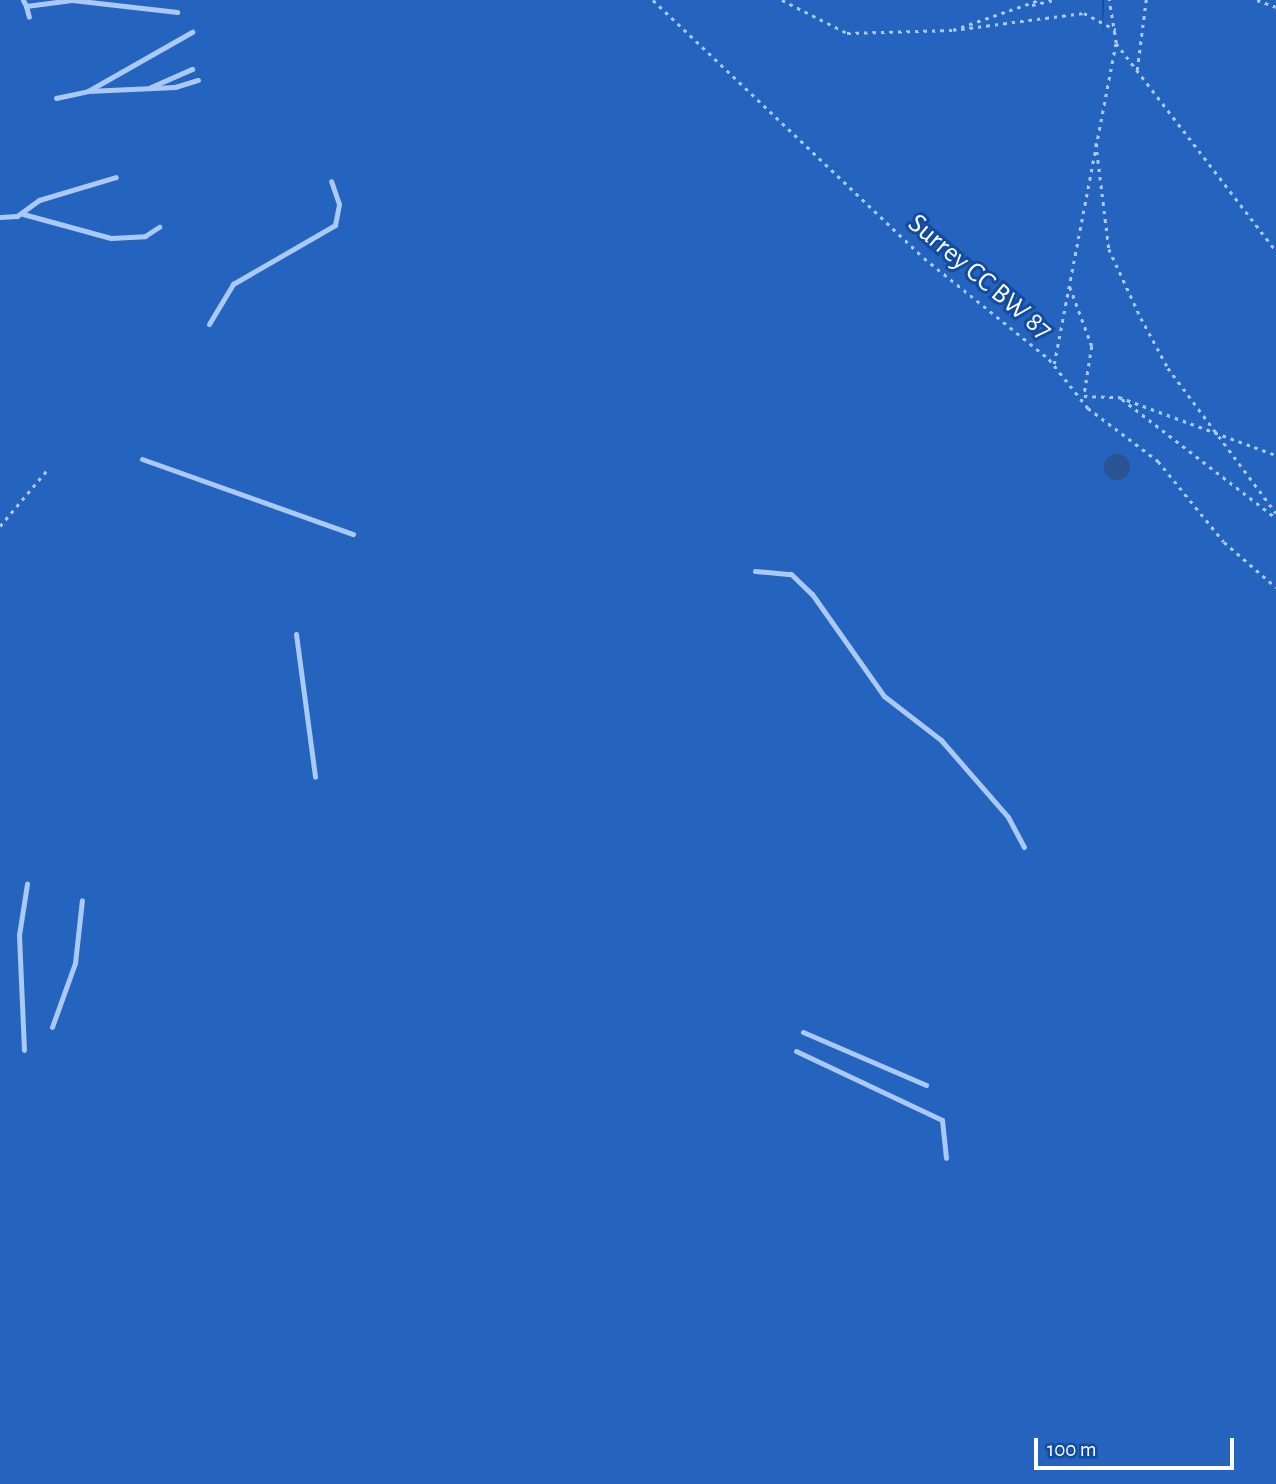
<!DOCTYPE html>
<style>
body{margin:0}
#map{position:relative;width:1276px;height:1484px;overflow:hidden;background:#124ba0;font-family:"Alegreya Sans",sans-serif}
div>[style]{position:absolute}
[style*='--x']{left:calc(var(--x)*1px);top:calc(var(--y)*1px);width:calc(var(--w)*1px);rotate:calc(var(--a)*1deg)}
.green>*{inset:0;background:#2564be}
.water>*{inset:0;background:#2a5393}
.round{border-radius:50%}
.path>*{height:2.5px;margin-top:-1.25px;transform-origin:0;background:repeating-linear-gradient(90deg,#abc9f5 0 3.5px,transparent 0 8.5px)}
.service>*{height:5px;margin:-2.5px;padding:0 2.5px;transform-origin:2.5px;border-radius:2.5px;background:#abc9f5}
span{translate:-50% -50%;white-space:nowrap;text-align:center;line-height:1.15;-webkit-text-stroke:6px #124ba0;paint-order:stroke}
.street-label{font-size:28px;color:#fff}
.scale{position:absolute;left:1034px;top:1438px;width:200px;height:32px;box-sizing:border-box;border:4px solid #fff;border-top:0;padding-left:9px;font-size:21px;line-height:24px;white-space:nowrap;color:#fff;-webkit-text-stroke:5px #124ba0;paint-order:stroke}
</style>
<div id="map">
<div class="green">
<i style="clip-path:polygon(0 0,1102px 0,1103px 37px,1104px 0,1276px 0,1276px 1484px,0 1484px)"></i>
</div>
<div class="water">
<i class="round" style="left:1104px;top:454px;width:26px;height:26px"></i>
</div>
<div class="path">
<i style="--x:653;--y:0;--w:374;--a:43.6"></i>
<i style="--x:924;--y:258;--w:161;--a:38.9"></i>
<i style="--x:1049;--y:359;--w:63;--a:51.5"></i>
<i style="--x:1088;--y:408;--w:88;--a:37.1"></i>
<i style="--x:1158;--y:461;--w:104;--a:50.8"></i>
<i style="--x:1224;--y:542;--w:69;--a:40.9"></i>
<i style="--x:782;--y:0;--w:73;--a:26.9"></i>
<i style="--x:847;--y:33;--w:106;--a:-1.6"></i>
<i style="--x:953;--y:30;--w:91;--a:-19.2"></i>
<i style="--x:1257;--y:0;--w:20;--a:20"></i>
<i style="--x:1032;--y:5;--w:22;--a:-13"></i>
<i style="--x:961;--y:29;--w:124;--a:-7.4"></i>
<i style="--x:1084;--y:13;--w:36;--a:28"></i>
<i style="--x:1116;--y:43;--w:262;--a:52.4"></i>
<i style="--x:1137;--y:70;--w:71;--a:-82.7"></i>
<i style="--x:1096;--y:143;--w:107;--a:83"></i>
<i style="--x:1109;--y:249;--w:76;--a:65.1"></i>
<i style="--x:1141;--y:318;--w:57;--a:61.6"></i>
<i style="--x:1168;--y:368;--w:181;--a:53.3"></i>
<i style="--x:1070;--y:287;--w:63;--a:69.6"></i>
<i style="--x:1092;--y:346;--w:51;--a:99.1"></i>
<i style="--x:1084;--y:396;--w:35;--a:2"></i>
<i style="--x:1119;--y:397;--w:167;--a:20.3"></i>
<i style="--x:1054;--y:364;--w:327;--a:-79.1"></i>
<i style="--x:1116;--y:43;--w:44;--a:-99.2"></i>
<i style="--x:1122;--y:399;--w:195;--a:37.7"></i>
<i style="--x:0;--y:526;--w:75;--a:-49.9"></i>
</div>
<div class="service">
<i style="--x:23;--y:0;--w:7;--a:63"></i>
<i style="--x:26;--y:6;--w:46;--a:-7.4"></i>
<i style="--x:72;--y:0;--w:106;--a:6.5"></i>
<i style="--x:26;--y:6;--w:11;--a:75"></i>
<i style="--x:151;--y:87;--w:45;--a:-23.7"></i>
<i style="--x:88;--y:91;--w:87;--a:-2.6"></i>
<i style="--x:175;--y:87;--w:24;--a:-17"></i>
<i style="--x:56;--y:98;--w:33;--a:-12"></i>
<i style="--x:88;--y:91;--w:120;--a:-29.6"></i>
<i style="--x:23;--y:214;--w:91;--a:15.3"></i>
<i style="--x:111;--y:238;--w:34;--a:-3"></i>
<i style="--x:145;--y:236;--w:17;--a:-33"></i>
<i style="--x:0;--y:217;--w:17;--a:-3"></i>
<i style="--x:17;--y:216;--w:27;--a:-36"></i>
<i style="--x:39;--y:200;--w:80;--a:-16.6"></i>
<i style="--x:209;--y:324;--w:47;--a:-59"></i>
<i style="--x:233;--y:284;--w:118;--a:-30"></i>
<i style="--x:335;--y:225;--w:21;--a:-79"></i>
<i style="--x:339;--y:204;--w:24;--a:-109"></i>
<i style="--x:142;--y:459;--w:224;--a:19.6"></i>
<i style="--x:755;--y:571;--w:36;--a:5"></i>
<i style="--x:791;--y:574;--w:29;--a:44"></i>
<i style="--x:812;--y:594;--w:125;--a:54.8"></i>
<i style="--x:884;--y:696;--w:72;--a:37.7"></i>
<i style="--x:941;--y:740;--w:102;--a:49"></i>
<i style="--x:1008;--y:817;--w:34;--a:62"></i>
<i style="--x:296;--y:634;--w:144;--a:82.4"></i>
<i style="--x:52;--y:1027;--w:68;--a:-70.2"></i>
<i style="--x:75;--y:963;--w:63;--a:-83.7"></i>
<i style="--x:803;--y:1032;--w:134;--a:23.3"></i>
<i style="--x:24;--y:1050;--w:115;--a:-92.5"></i>
<i style="--x:19;--y:935;--w:52;--a:-81.1"></i>
<i style="--x:796;--y:1051;--w:161;--a:25.3"></i>
<i style="--x:942;--y:1120;--w:38;--a:84"></i>
</div>
<div class="street-label">
<span style="left:980px;top:277px;rotate:40deg">Surrey CC BW 87</span>
</div>
<div class="scale">100 m</div>
</div>
